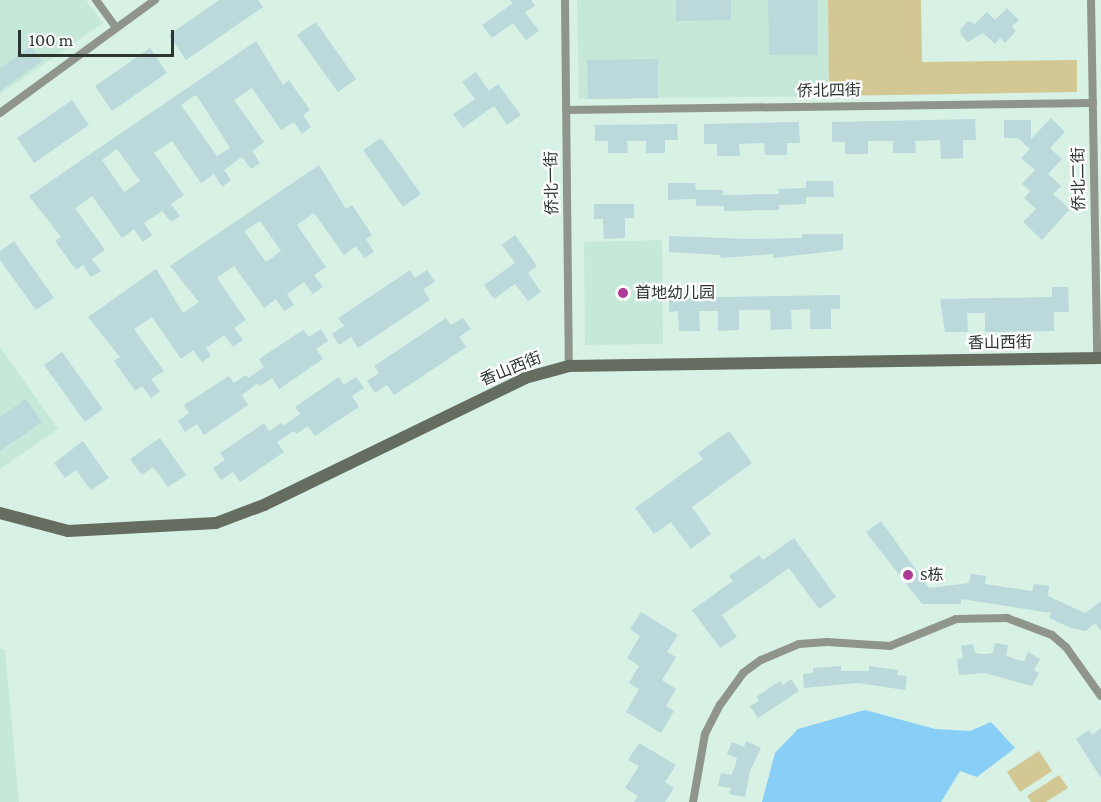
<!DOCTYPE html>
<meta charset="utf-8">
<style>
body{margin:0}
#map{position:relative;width:1101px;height:802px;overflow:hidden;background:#d7f1e5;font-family:"Crimson Pro","Noto Sans SC",serif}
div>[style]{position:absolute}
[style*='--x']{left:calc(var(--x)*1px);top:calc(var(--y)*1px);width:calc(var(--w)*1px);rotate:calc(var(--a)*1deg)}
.built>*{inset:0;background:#c6e8d9}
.green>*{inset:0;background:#d3c894}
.water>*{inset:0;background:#88cef6}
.building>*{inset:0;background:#bbd9db}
.street>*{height:8px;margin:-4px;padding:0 4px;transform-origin:4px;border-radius:4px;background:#90958c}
.secondary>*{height:12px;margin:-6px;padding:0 6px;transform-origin:6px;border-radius:6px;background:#656d60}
.dots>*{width:16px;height:16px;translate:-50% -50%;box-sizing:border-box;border:3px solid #fff;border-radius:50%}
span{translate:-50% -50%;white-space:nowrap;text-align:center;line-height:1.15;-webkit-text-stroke:4.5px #fff;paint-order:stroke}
.street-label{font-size:16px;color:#2c3631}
.poi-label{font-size:16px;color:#2c3631}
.left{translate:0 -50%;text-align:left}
.scale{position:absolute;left:18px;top:30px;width:156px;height:27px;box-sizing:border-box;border:3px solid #2c3631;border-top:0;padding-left:8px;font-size:18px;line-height:21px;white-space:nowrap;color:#2c3631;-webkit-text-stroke:4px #fff;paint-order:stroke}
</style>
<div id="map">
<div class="built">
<i style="clip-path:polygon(0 0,86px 0,103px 23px,0 94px)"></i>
<i style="clip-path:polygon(577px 0,828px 0,829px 96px,579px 99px)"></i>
<i style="clip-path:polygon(662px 240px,663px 344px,585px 345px,584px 242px)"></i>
<i style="clip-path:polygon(0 347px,58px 429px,0 469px)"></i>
<i style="clip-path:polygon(0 648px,5px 650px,19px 802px,0 802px)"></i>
</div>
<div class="green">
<i style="clip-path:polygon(828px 0,921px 0,922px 62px,1077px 60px,1077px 92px,829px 96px)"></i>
<i style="clip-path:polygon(1039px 751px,1052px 771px,1020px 792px,1007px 772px)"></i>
<i style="clip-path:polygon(1059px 775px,1068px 788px,1046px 802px,1031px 802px,1027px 796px)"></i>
</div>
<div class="water">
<i style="clip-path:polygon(865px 710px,935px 729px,970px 731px,991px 722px,1015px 748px,977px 777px,960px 771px,941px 802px,762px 802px,775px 753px,798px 729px)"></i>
</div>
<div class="building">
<i style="clip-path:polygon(219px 0,258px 0,263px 7px,186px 60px,169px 35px)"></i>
<i style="clip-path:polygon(510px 0,531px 0,535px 6px,525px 12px,539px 31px,526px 40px,513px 23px,492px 38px,482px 25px,513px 3px)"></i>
<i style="clip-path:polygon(676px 0,731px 0,731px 20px,676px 21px)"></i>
<i style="clip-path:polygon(768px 0,818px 0,818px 55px,769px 55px)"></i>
<i style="clip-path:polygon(1007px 8px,1019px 20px,1012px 26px,1016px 31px,1005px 43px,1000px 38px,995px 44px,983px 33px,968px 42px,961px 35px,960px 30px,968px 21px,975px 24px,987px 12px,995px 20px)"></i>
<i style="clip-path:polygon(316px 22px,356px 79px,338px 92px,297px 35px)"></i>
<i style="clip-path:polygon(evenodd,256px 41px,283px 85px,289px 80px,310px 110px,303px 115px,311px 127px,302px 134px,294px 122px,281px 130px,252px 88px,234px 100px,264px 142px,252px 151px,260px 163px,251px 169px,242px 157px,224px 170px,231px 180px,222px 187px,214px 174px,201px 183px,172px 141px,154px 153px,184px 195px,171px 204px,180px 216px,171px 222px,162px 211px,144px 223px,152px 235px,143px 242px,134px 229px,122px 238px,92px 196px,75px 208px,105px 250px,92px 259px,101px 271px,91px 277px,83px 265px,76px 270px,55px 241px,61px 237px,29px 196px,256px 41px,194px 96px,197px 96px,230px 148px,217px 156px,181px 105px,194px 96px,256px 41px,117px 149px,140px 181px,124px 192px,102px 160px,117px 149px)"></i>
<i style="clip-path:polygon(31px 46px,42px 61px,0 91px,0 68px)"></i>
<i style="clip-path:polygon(150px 48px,167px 73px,112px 111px,95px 86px)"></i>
<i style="clip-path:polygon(658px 59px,658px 98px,588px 99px,587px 60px)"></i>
<i style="clip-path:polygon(476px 72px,489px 91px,498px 84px,521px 115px,507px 125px,494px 106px,463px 128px,453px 114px,475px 99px,462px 82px)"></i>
<i style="clip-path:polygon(72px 100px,89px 125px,34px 163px,17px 138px)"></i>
<i style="clip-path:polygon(1051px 118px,1065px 132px,1050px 148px,1062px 159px,1048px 174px,1061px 186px,1053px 194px,1070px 209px,1042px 240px,1023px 222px,1036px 209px,1024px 198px,1030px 191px,1022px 184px,1035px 170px,1021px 158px,1030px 149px,1018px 138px,1004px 138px,1004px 120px,1031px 120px,1031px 139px)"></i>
<i style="clip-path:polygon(975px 119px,976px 140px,963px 140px,963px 158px,941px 159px,940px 140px,915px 141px,916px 153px,893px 153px,893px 141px,868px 141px,868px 154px,845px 154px,845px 142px,832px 142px,832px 122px)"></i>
<i style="clip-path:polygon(799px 122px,800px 143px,787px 143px,787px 155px,765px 155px,764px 143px,739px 144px,740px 156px,717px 156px,717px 144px,704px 144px,704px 124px)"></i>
<i style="clip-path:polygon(677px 124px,678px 140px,665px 140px,665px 153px,646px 153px,646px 141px,627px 141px,628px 153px,608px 153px,608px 141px,595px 141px,595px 125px)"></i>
<i style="clip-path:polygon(381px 138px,421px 194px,403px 207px,363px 150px)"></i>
<i style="clip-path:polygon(evenodd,319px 165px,346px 209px,352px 205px,372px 235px,366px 239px,374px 252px,364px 258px,356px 246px,344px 255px,314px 213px,297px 225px,326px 267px,314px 275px,323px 287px,313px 294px,304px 282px,287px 294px,294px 305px,284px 311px,276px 299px,264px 308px,234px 266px,217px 278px,246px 320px,234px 328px,243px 340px,233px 347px,224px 335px,206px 348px,211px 356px,202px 362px,193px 350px,181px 359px,152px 317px,134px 329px,164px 371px,151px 379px,160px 391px,151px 398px,142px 386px,135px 391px,114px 361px,120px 357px,88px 317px,156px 269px,183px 313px,199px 302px,170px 266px,319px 165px,260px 221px,281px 251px,266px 262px,244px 231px,260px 221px)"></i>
<i style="clip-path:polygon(806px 181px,833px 181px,834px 197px,806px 197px,806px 204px,779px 205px,779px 210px,724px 211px,724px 206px,696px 206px,696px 199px,668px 200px,668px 183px,695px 183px,696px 190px,723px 190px,723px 195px,779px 194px,778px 189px,806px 188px)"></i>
<i style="clip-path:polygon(594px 204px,634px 204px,634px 218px,625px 218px,625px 238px,604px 239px,603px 219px,594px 219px)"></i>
<i style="clip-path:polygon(802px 234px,843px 234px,843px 250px,773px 258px,773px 254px,721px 258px,720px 255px,669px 252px,669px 236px,750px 239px,802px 238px)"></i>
<i style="clip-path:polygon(515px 235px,537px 266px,528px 273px,541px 292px,528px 301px,515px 284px,494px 299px,484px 285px,515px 263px,502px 245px)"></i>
<i style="clip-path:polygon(14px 241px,54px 298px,36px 310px,0 260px,0 251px)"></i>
<i style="clip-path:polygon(410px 270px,415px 278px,427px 270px,435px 282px,423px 289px,430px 300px,358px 348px,351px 337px,339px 345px,332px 334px,344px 326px,338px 318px)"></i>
<i style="clip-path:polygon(1052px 287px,1068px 287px,1069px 312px,1054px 312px,1054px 331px,985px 332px,985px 313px,967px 313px,968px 332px,945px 332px,940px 299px,1052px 297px)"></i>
<i style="clip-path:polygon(840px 295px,840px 309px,831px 309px,831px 329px,810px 329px,810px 309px,791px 310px,792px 329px,771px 330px,770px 310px,739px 310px,739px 330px,718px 331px,718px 311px,699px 311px,700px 331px,679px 331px,678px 311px,669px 312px,669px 298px)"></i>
<i style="clip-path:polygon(446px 318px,451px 325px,463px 318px,471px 329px,459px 337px,466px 347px,394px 395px,387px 385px,375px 393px,367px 381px,379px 373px,374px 366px)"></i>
<i style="clip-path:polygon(321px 329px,328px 341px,316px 349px,323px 359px,279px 389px,272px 378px,260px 386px,258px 383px,242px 395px,248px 405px,204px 435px,197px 424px,185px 432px,178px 421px,189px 413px,184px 405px,229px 376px,234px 383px,246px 375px,248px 378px,264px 367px,259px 359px,303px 330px,309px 337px)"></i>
<i style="clip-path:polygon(62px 352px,103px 409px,85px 422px,44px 365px)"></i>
<i style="clip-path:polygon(339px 377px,344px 385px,356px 377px,364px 388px,352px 396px,359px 407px,315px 436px,308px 426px,296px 434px,294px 431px,277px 442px,284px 452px,240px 482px,233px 472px,221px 480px,213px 468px,225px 460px,220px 453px,264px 423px,269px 431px,281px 423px,283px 426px,300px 414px,295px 407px)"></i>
<i style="clip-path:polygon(26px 399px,42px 422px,0 451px,0 417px)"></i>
<i style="clip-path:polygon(729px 431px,752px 463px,692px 507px,711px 534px,691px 549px,671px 522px,654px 534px,635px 508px,703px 459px,698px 453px)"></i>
<i style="clip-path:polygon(160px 438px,186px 475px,168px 487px,153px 467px,142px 475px,130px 459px)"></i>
<i style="clip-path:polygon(83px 441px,109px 478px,91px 490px,76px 470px,65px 478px,54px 463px)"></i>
<i style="clip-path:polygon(881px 521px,929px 588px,969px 583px,971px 574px,986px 576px,985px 584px,1032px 591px,1034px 584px,1049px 586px,1048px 596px,1085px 613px,1101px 601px,1101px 631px,1095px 623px,1086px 631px,1071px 628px,1049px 618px,1051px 613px,961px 599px,961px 604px,922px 604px,866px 532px)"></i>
<i style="clip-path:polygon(794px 538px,836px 597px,819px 609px,789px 568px,722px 615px,737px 637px,720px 648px,692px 610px,733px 581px,729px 576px,759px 555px,763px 560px)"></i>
<i style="clip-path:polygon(641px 612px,678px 635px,667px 652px,676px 657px,662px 680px,676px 689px,666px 706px,674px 711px,661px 733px,626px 712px,639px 689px,629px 683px,639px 666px,627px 658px,640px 636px,630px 629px)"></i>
<i style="clip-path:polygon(995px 643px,1008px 645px,1006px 655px,1014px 659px,1024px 661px,1028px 652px,1040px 659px,1034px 670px,1039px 673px,1032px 686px,985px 673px,959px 675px,957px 659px,963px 658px,961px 646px,973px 644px,975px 653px,984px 654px,993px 653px)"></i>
<i style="clip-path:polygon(841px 666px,841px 671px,869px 671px,869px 666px,898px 670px,897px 675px,907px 676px,905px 690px,858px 683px,804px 688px,803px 674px,813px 673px,813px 668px)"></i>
<i style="clip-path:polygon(791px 679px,799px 691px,758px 718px,750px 706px,759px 701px,756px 697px,780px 681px,783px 685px)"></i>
<i style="clip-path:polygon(1101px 728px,1101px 778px,1076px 739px,1089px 730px,1092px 735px)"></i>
<i style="clip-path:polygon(746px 741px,761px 748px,750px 771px,745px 797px,729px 794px,731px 788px,718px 786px,721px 773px,731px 775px,735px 767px,737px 758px,727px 754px,732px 742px,744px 747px)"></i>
<i style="clip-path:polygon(639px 743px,676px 765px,665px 782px,674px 788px,665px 802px,634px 802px,638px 796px,625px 788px,639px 766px,628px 760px)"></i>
</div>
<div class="street">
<i style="--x:96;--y:0;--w:34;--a:54"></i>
<i style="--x:565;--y:0;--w:366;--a:89.4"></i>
<i style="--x:1091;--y:0;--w:358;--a:89"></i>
<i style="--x:566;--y:110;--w:527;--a:-0.76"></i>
<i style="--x:0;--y:113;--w:192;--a:-36.1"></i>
<i style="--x:693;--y:802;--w:69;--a:-80"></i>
<i style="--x:705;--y:734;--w:33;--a:-63"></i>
<i style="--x:720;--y:705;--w:39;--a:-54"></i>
<i style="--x:743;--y:673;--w:22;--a:-36"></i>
<i style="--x:761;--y:660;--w:41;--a:-22.8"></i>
<i style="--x:799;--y:644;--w:28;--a:-4"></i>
<i style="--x:827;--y:642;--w:63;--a:3.6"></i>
<i style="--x:890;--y:646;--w:71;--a:-22.2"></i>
<i style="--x:956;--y:619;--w:51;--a:-1.1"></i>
<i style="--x:1007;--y:618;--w:48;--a:20.7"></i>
<i style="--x:1052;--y:635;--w:18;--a:41"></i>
<i style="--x:1066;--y:647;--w:60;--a:54.5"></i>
</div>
<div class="secondary">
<i style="--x:0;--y:513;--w:70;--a:14.8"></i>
<i style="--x:68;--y:531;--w:148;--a:-3.1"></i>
<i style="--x:216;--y:523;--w:51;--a:-20.6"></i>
<i style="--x:264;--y:505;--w:290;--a:-25.9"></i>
<i style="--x:525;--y:378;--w:46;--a:-15.3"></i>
<i style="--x:569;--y:366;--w:532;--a:-0.86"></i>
</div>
<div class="dots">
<i style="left:623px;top:293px;background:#ad3b95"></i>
<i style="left:908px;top:575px;background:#ad3b95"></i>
</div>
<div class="street-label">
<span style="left:829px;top:91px;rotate:-1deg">侨北四街</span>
<span style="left:1079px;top:179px;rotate:-91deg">侨北二街</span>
<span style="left:552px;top:183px;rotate:-91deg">侨北一街</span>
<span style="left:1000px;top:343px;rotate:-1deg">香山西街</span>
<span style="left:511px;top:369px;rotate:-22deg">香山西街</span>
</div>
<div class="poi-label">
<span class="left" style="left:635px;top:293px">首地幼儿园</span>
<span class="left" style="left:920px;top:575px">S栋</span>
</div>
<div class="scale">100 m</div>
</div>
